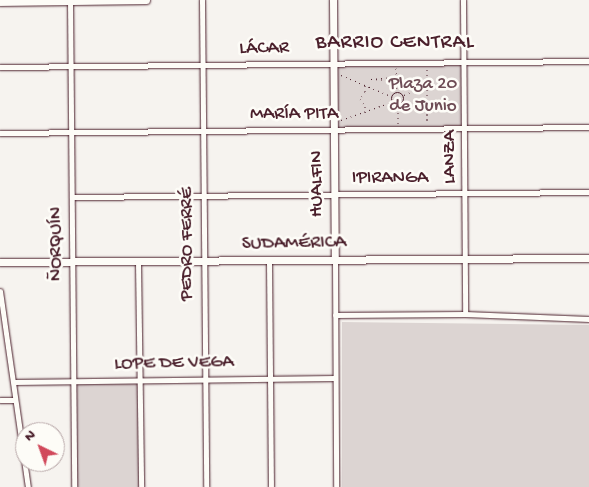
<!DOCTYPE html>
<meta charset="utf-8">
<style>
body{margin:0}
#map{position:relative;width:589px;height:487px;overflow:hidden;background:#f6f3ef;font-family:"Gochi Hand",sans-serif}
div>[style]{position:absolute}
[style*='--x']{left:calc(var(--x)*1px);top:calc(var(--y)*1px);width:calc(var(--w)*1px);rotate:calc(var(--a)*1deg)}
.green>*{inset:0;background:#dcd4d2}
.path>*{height:1px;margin-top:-0.5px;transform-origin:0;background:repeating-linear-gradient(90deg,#4a1f2b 0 1px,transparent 0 5px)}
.path>.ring{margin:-0.5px;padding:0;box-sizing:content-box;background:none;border:1px solid #4a1f2b;border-radius:50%}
.roads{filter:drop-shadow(0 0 1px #4a1f2b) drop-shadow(0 0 1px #4a1f2b)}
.minor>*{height:5px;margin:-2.5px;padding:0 2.5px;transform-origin:2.5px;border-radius:2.5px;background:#fdfcf7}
.tertiary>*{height:7px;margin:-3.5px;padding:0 3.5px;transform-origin:3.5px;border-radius:3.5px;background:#fdfcf7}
span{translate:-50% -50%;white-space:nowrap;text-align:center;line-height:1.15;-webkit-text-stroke:5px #fdfcf7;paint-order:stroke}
.street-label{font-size:19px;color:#4a1f2b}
.park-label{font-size:19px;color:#6e4c55}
.quarter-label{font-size:21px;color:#4a1f2b;letter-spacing:1px}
.north{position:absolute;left:15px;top:422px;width:50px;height:50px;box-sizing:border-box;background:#fdfcf7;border:1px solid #b5a4a5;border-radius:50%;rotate:318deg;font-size:14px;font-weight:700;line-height:20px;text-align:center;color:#4a1f2b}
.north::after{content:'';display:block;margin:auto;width:18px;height:22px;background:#d1495b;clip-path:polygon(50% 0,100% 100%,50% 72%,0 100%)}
</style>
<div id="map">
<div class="green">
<i style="clip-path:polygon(334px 63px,465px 63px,465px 128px,334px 130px)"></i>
<i style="clip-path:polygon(342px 322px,589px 325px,589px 487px,342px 487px)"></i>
<i style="clip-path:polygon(73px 380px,140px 380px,141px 487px,74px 487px)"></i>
</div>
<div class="path">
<i style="--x:396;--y:68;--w:23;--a:88"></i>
<i style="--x:427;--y:69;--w:53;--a:90"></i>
<i style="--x:341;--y:75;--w:54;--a:22.8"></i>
<i style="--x:392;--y:80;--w:21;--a:-177"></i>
<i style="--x:371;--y:79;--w:21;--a:-5"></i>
<i style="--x:365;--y:85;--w:7;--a:90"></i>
<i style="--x:365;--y:92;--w:9;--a:126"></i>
<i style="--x:360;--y:99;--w:9;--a:54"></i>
<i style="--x:365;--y:106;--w:8;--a:90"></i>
<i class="ring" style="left:391px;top:92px;width:11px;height:11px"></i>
<i style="--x:404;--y:95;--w:23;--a:-25"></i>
<i style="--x:404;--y:101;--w:23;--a:25"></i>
<i style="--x:341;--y:120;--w:54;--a:-19.4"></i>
<i style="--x:398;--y:124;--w:19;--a:-90"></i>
</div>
<div class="roads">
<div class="minor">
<i style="--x:70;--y:0;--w:487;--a:89.5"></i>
<i style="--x:202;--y:0;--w:487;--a:89.5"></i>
<i style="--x:463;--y:0;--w:314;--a:89.6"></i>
<i style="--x:0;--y:67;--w:589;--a:-0.58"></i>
<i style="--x:0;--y:133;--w:589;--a:-0.58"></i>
<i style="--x:72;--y:197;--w:517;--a:-0.55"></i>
<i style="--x:335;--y:260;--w:227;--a:89.7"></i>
<i style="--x:269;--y:261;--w:226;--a:89.5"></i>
<i style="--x:138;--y:262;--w:225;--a:89.2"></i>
<i style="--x:0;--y:291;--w:198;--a:81.9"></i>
<i style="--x:335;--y:315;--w:130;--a:-0.4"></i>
<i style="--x:465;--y:314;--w:124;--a:2.3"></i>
<i style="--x:14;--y:382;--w:321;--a:-0.7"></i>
<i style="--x:0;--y:400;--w:15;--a:0"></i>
</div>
<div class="tertiary">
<i style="--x:333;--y:0;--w:260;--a:89.6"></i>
<i style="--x:0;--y:2;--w:146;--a:-0.8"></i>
<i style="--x:0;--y:262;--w:589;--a:-0.39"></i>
</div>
</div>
<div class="street-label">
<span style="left:264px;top:49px;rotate:-1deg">LÁCAR</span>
<span style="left:294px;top:115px">MARÍA PITA</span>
<span style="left:451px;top:157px;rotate:-90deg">LANZA</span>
<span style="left:390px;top:179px">IPIRANGA</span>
<span style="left:318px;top:184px;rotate:-90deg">HUALFIN</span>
<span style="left:57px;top:244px;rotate:-90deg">ÑORQUÍN</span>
<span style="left:188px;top:244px;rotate:-90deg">PEDRO FERRÉ</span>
<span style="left:294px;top:244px;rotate:-1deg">SUDAMÉRICA</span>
<span style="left:174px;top:364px;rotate:-1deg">LOPE DE VEGA</span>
</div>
<div class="park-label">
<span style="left:423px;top:96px">Plaza 20<br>de Junio</span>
</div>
<div class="quarter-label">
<span style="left:395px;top:44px">BARRIO CENTRAL</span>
</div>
<div class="north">N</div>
</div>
